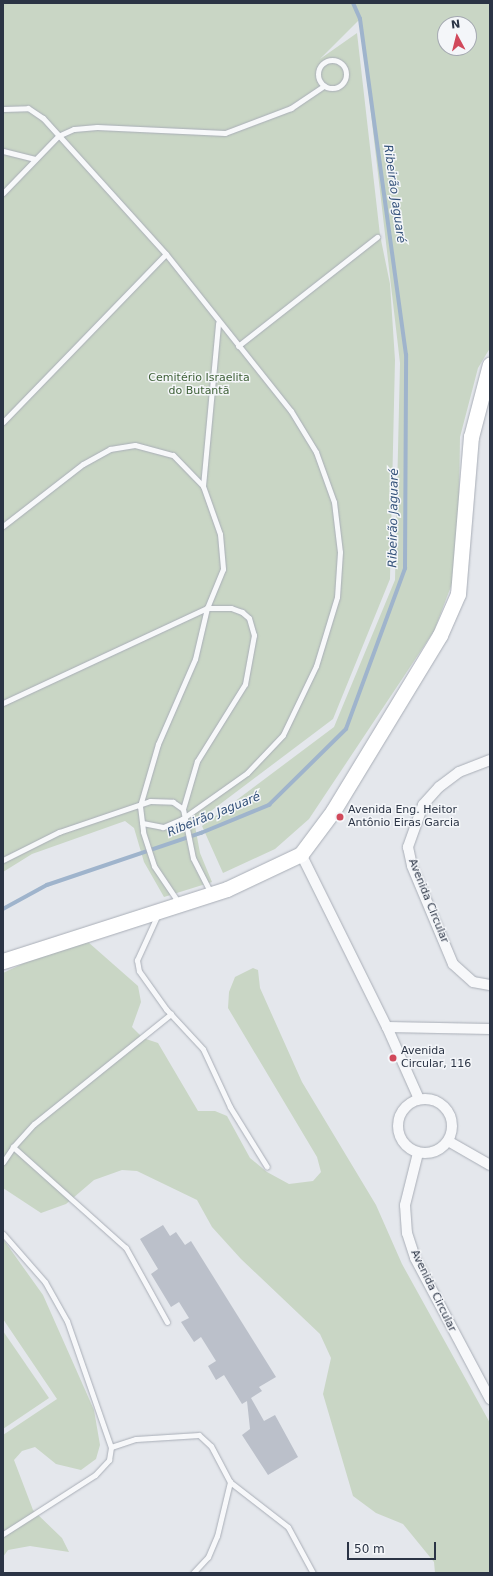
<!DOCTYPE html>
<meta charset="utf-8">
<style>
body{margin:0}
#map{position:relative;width:493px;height:1576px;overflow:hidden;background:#e4e7ec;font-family:"DejaVu Sans",sans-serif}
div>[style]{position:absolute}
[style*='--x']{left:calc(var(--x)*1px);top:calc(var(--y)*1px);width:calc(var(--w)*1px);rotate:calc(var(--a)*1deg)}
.green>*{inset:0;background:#c9d6c5}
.stream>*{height:3.5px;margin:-1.75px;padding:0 1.75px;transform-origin:1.75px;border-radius:1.75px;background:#9fb4cc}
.building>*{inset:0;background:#bbc0ca}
.roads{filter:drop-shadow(0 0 1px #a9aeb7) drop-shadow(0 0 1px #a9aeb7)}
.lane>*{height:5px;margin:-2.5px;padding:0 2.5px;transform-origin:2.5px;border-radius:2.5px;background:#f7f8fa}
.lane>.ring{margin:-2.5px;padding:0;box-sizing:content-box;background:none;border:5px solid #f7f8fa;border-radius:50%}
.street>*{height:10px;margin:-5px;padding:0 5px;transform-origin:5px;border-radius:5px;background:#f7f8fa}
.street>.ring{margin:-5px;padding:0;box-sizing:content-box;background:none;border:10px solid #f7f8fa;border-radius:50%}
.secondary>*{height:15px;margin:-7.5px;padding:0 7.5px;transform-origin:7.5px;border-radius:7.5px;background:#fff}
.dots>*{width:11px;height:11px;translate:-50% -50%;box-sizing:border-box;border:2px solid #f4f6f9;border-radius:50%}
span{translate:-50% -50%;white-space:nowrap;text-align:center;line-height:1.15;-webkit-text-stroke:3px #f4f6f9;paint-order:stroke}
.park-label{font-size:11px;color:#3f6138}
.poi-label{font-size:11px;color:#2b3445}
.left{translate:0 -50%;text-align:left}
.street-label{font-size:11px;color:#2b3445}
.water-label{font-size:12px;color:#34527a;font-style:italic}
.frame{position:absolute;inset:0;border:4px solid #2b3445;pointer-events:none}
.north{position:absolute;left:437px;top:16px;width:40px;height:40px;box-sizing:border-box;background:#f4f6f9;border:1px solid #a4a8b1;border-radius:50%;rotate:353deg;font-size:11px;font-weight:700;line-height:16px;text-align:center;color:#2b3445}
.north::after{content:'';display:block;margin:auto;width:14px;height:18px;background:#d1495b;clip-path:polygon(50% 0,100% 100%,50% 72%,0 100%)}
.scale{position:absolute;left:347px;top:1542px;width:89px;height:18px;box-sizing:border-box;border:2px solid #2b3445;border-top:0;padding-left:5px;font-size:12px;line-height:14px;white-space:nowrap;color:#2b3445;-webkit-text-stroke:3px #f4f6f9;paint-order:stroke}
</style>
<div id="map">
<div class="green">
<i style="clip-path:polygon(evenodd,3px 3px,490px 3px,490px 348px,478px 368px,460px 437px,458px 568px,434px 631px,309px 819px,275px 849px,223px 873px,202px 826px,334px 727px,395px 580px,400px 363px,360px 19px,320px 59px,357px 33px,380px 235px,390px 284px,395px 360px,390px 579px,333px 719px,199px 820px,195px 826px,200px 853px,212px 882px,164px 897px,144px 862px,134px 828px,125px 821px,32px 854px,3px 872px,3px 3px,445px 24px,469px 24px,469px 48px,445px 48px,445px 24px)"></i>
<i style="clip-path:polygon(88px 942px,138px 986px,141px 1002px,132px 1027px,143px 1038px,158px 1043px,198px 1111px,215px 1111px,227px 1116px,250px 1158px,267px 1172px,289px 1184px,313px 1181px,321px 1172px,317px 1157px,228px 1008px,229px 992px,235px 977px,253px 968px,258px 970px,260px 988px,302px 1082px,376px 1205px,402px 1264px,490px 1423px,490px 1573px,435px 1573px,434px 1562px,403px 1524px,376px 1513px,353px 1496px,323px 1394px,331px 1358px,320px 1334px,241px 1259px,212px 1227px,197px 1200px,137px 1171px,122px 1170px,94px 1180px,66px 1204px,41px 1213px,3px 1188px,3px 973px,37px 957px)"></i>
<i style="clip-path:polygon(3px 1239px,43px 1295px,94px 1410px,100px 1445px,96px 1459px,81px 1470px,56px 1464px,35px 1447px,22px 1451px,14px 1460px,33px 1510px,62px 1538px,69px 1552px,30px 1546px,8px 1550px,3px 1557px,3px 1435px,57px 1399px,3px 1319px)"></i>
<i style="clip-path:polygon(3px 1331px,49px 1398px,3px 1429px)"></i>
</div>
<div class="stream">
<i style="--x:3;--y:909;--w:50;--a:-28.6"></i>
<i style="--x:47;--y:885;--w:163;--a:-18.7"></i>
<i style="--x:201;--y:833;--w:74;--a:-22.4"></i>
<i style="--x:269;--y:805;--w:108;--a:-44.6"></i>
<i style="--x:346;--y:729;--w:171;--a:-69.8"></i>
<i style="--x:405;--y:569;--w:214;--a:-89.7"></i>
<i style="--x:406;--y:355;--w:339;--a:-97.8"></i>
<i style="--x:360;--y:19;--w:17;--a:-114"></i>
</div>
<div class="building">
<i style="clip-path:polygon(163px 1225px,170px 1236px,176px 1232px,185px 1245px,191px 1241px,276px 1377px,259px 1387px,262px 1391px,251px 1398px,264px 1421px,275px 1415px,298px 1457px,268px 1475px,242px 1435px,250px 1429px,247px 1401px,242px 1404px,224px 1375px,216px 1380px,208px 1366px,216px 1361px,201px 1337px,194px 1342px,181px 1322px,189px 1318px,179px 1302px,171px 1307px,151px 1274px,158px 1269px,140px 1239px)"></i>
</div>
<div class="roads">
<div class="lane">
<i class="ring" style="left:318px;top:60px;width:23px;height:23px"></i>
<i style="--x:3;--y:109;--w:25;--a:-2"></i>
<i style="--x:28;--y:108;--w:18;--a:34"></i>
<i style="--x:43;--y:118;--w:183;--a:47.9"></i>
<i style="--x:166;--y:254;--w:201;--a:51.5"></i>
<i style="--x:291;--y:411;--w:48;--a:58.6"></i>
<i style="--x:316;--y:452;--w:53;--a:70.2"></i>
<i style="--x:334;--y:502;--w:50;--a:83.2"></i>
<i style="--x:340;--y:552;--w:45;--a:93.8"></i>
<i style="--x:337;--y:597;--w:72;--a:106.9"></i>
<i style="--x:316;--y:666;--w:76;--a:115.6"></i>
<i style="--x:283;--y:735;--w:52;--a:133.5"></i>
<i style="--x:247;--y:773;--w:80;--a:144.7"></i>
<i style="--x:182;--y:819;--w:21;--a:157"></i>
<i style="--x:163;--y:827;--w:21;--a:-169"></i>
<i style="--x:3;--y:151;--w:33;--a:14"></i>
<i style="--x:3;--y:193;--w:79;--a:-46"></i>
<i style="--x:58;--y:136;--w:17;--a:-24"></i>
<i style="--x:74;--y:129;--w:23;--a:-5"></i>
<i style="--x:97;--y:127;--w:128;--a:2.7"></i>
<i style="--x:225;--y:133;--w:71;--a:-20.7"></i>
<i style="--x:291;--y:108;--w:40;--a:-34"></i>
<i style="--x:238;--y:346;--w:177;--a:-38.1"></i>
<i style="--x:3;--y:422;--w:234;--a:-45.9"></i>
<i style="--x:203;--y:486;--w:164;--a:-84.7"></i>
<i style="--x:3;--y:526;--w:101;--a:-37.8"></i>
<i style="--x:83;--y:464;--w:31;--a:-29"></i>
<i style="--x:110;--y:449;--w:25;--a:-9"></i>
<i style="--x:135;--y:445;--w:39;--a:15"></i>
<i style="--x:173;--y:455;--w:43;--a:45.9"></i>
<i style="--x:203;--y:486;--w:51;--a:70.5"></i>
<i style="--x:220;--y:534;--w:35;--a:85"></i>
<i style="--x:223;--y:569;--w:42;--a:112.3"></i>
<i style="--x:207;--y:608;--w:52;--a:103.2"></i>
<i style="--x:195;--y:659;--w:93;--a:113.5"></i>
<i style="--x:158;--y:744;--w:65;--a:106.2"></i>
<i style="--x:140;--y:806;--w:26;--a:83"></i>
<i style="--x:143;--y:832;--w:36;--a:72"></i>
<i style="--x:154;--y:866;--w:45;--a:56"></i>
<i style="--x:3;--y:703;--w:225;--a:-25"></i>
<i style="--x:207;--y:608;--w:24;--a:0"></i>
<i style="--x:231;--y:608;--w:12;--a:20"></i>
<i style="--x:242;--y:612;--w:9;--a:41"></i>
<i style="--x:249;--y:618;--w:18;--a:74"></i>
<i style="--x:254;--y:635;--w:50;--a:100.4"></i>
<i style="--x:245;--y:684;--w:91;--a:121.9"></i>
<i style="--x:197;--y:761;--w:50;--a:106.3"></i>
<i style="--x:183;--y:809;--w:50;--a:78.5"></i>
<i style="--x:193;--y:858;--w:39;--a:63"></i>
<i style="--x:3;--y:860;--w:63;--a:-26.6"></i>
<i style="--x:59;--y:832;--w:96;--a:-18.8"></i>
<i style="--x:150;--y:801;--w:23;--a:2"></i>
<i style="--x:173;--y:802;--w:12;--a:35"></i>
<i style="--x:158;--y:914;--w:51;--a:114.5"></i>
<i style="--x:137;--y:960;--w:11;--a:80"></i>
<i style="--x:139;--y:971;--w:47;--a:54.6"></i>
<i style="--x:166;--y:1009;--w:54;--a:47.2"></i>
<i style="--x:203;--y:1049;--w:64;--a:65"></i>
<i style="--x:230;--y:1107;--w:70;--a:58.3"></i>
<i style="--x:3;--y:1162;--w:18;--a:-56"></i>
<i style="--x:3;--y:1234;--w:64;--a:48.8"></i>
<i style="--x:45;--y:1282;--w:45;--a:60.6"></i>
<i style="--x:67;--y:1321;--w:133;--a:70.8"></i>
<i style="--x:111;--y:1447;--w:26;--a:-18"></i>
<i style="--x:136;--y:1439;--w:63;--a:-3.6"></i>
<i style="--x:199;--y:1435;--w:16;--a:43"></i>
<i style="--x:211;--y:1446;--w:41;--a:62.2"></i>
<i style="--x:230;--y:1482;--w:73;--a:37.8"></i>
<i style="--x:288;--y:1527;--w:52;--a:61.5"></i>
<i style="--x:167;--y:1322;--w:85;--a:-119"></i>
<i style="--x:126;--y:1248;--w:152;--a:-138.2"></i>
<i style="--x:13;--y:1147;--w:31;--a:-48"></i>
<i style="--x:34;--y:1124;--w:176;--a:-38.8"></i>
<i style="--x:3;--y:1534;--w:109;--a:-32.7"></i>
<i style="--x:95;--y:1475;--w:21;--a:-47"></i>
<i style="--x:109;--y:1460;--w:13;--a:-81"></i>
<i style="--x:193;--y:1573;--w:22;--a:-47"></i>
<i style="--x:208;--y:1557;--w:23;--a:-67"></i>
<i style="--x:217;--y:1536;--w:56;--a:-76.5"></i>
</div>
<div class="street">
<i style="--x:490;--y:760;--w:33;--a:159"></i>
<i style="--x:459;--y:772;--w:25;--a:143"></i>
<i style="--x:439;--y:787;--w:24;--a:132"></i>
<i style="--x:423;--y:805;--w:45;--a:109.7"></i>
<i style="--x:408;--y:847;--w:19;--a:78"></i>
<i style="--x:412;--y:866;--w:106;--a:67.3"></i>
<i style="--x:453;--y:964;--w:27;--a:42"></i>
<i style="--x:473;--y:982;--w:17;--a:10"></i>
<i style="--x:301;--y:854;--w:193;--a:63.6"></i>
<i style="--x:387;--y:1027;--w:79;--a:66"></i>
<i style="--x:387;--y:1027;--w:103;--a:1.1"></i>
<i class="ring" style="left:398px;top:1099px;width:44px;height:44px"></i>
<i style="--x:448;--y:1141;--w:48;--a:29.7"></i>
<i style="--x:418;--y:1153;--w:54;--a:104"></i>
<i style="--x:405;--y:1205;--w:28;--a:86"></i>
<i style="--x:407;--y:1233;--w:26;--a:72"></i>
<i style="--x:415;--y:1258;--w:160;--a:62"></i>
</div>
<div class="secondary">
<i style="--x:3;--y:961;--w:235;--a:-17.8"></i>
<i style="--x:227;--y:889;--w:82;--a:-25.3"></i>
<i style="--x:301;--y:854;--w:54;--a:-53.3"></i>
<i style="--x:333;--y:811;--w:206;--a:-58.7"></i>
<i style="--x:440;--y:635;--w:45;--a:-66.3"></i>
<i style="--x:458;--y:594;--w:158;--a:-85.3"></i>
<i style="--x:471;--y:437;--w:75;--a:-75.4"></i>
</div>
</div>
<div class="dots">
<i style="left:340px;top:817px;background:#d1495b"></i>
<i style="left:393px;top:1058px;background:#d1495b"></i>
</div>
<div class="park-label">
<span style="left:199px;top:385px">Cemitério Israelita<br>do Butantã</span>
</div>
<div class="poi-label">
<span class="left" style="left:348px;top:817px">Avenida Eng. Heitor<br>Antônio Eiras Garcia</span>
<span class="left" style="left:401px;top:1058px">Avenida<br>Circular, 116</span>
</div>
<div class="street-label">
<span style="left:428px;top:901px;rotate:68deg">Avenida Circular</span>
<span style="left:433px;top:1291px;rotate:64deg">Avenida Circular</span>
</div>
<div class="water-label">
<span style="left:394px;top:194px;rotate:82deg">Ribeirão Jaguaré</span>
<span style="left:394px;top:518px;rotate:-89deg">Ribeirão Jaguaré</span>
<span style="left:214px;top:815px;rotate:-22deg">Ribeirão Jaguaré</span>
</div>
<div class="frame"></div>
<div class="north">N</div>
<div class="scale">50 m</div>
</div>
